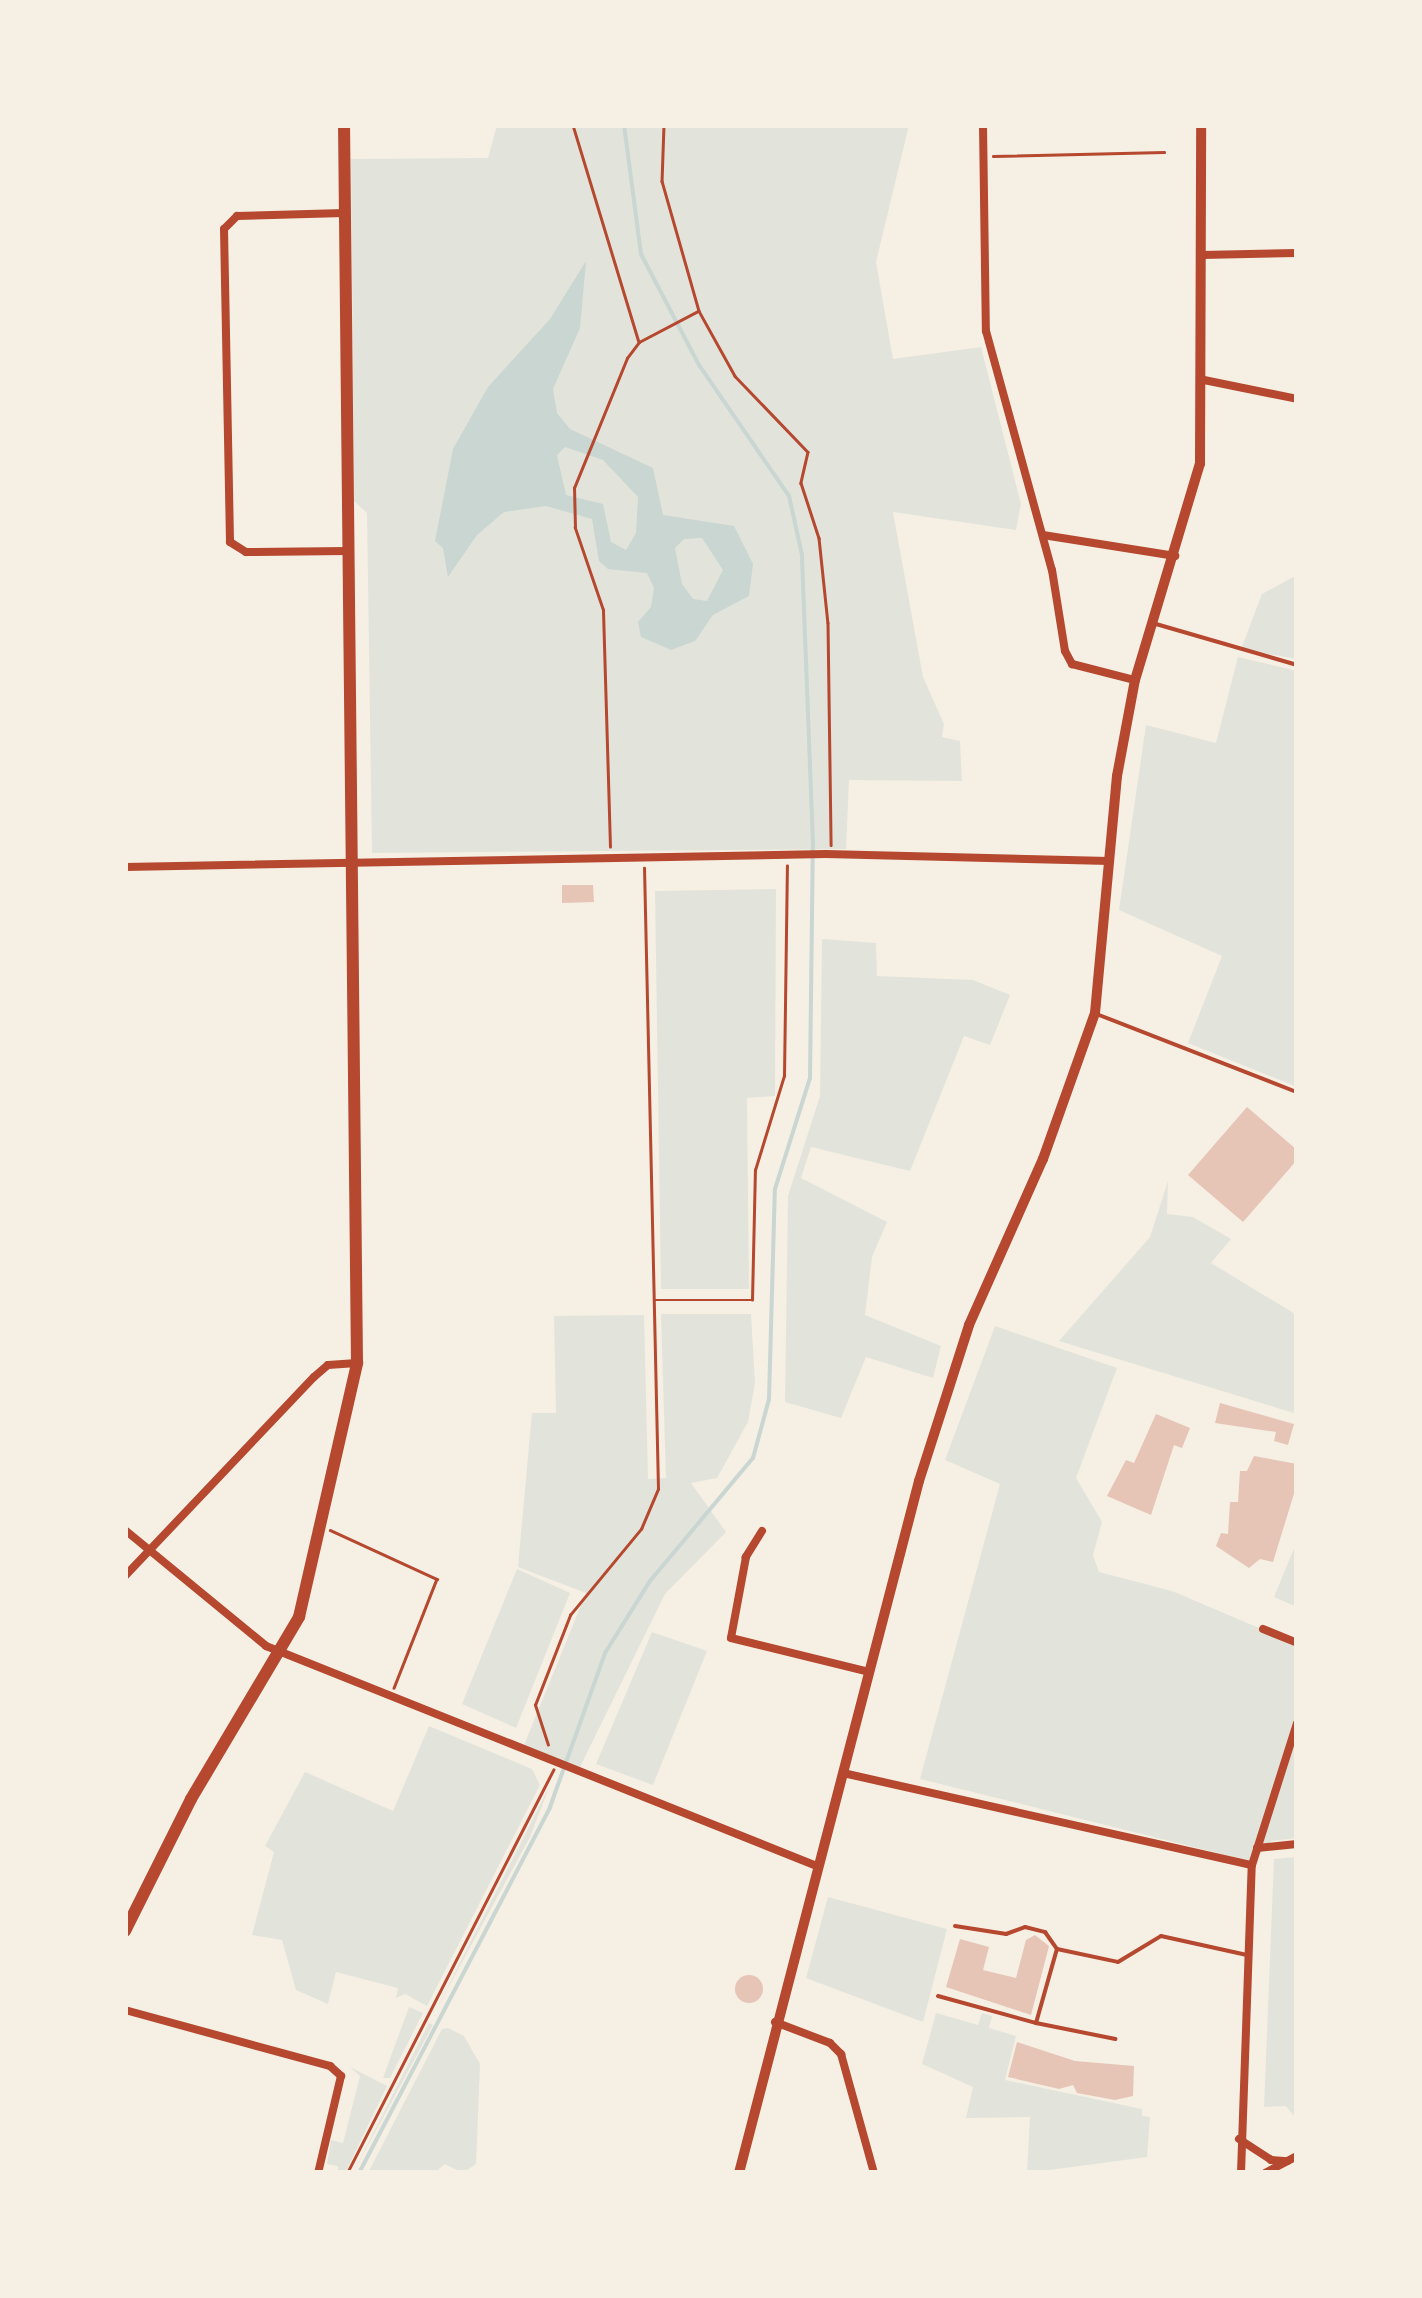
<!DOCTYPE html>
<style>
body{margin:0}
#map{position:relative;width:1422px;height:2298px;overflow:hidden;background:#f6efe4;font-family:Roboto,sans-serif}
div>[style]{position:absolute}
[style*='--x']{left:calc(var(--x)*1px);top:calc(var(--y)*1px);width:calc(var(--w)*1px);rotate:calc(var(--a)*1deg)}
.green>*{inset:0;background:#e2e4dc}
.water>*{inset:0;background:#c9d6d2}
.stream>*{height:4px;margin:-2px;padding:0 2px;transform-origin:2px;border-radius:2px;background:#c9d6d2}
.building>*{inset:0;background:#e6c5b7}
.round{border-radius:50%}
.path>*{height:2.5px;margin:-1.25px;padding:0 1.25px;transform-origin:1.25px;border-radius:1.25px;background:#b5482f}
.service>*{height:4px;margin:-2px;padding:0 2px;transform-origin:2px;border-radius:2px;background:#b5482f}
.minor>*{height:8px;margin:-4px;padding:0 4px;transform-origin:4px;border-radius:4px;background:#b5482f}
.tertiary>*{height:10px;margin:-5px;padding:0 5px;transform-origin:5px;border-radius:5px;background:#b5482f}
.primary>*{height:12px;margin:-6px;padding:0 6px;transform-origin:6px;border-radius:6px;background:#b5482f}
span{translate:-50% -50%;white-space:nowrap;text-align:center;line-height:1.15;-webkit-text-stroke:10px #f6efe4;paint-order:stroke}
.frame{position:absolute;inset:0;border:128px solid #f6efe4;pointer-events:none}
</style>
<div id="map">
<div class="green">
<i style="clip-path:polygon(497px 125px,909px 125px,876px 262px,893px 359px,981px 347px,1021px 504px,1016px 530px,893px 512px,923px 677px,944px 724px,942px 737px,960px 741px,962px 781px,849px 780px,846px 849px,372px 853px,367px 513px,354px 501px,351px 159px,488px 158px)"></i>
<i style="clip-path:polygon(1297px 575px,1297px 659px,1241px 649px,1262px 594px)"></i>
<i style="clip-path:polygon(1238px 657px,1297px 671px,1297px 1087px,1188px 1043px,1222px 956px,1119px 910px,1146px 725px,1216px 743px)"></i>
<i style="clip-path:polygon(776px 889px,775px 1096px,747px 1098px,749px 1289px,661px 1289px,655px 891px)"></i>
<i style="clip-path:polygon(822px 939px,876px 943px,877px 976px,973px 980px,1010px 995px,990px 1045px,964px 1036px,910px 1171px,811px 1147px,801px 1178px,887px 1222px,872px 1257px,865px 1315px,941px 1346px,933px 1378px,866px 1357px,841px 1418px,785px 1402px,788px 1196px,820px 1096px)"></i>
<i style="clip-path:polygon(1168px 1181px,1167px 1214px,1193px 1217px,1231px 1239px,1211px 1263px,1297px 1315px,1297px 1414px,1059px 1341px,1150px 1237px)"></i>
<i style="clip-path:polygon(661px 1314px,751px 1314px,755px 1383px,748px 1422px,717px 1478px,691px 1483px,726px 1532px,665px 1594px,579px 1769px,524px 1745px,586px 1593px,518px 1567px,532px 1413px,556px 1413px,554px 1316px,644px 1315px,648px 1479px,666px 1478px)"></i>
<i style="clip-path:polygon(995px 1326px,1117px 1368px,1076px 1478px,1102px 1522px,1093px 1555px,1099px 1572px,1172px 1591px,1297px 1644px,1297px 1838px,1271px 1841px,1254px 1862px,920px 1779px,1000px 1484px,945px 1460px)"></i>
<i style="clip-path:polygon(1297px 1541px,1297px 1607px,1274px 1597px)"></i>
<i style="clip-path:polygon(517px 1569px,570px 1593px,516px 1728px,462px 1704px)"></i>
<i style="clip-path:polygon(652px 1632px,707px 1651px,653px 1785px,596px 1764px)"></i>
<i style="clip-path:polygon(429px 1726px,532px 1769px,540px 1785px,427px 2006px,405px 1994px,396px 1998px,398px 1988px,336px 1972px,328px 2004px,296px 1990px,282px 1940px,252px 1935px,274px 1852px,265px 1846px,305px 1772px,393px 1811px)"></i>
<i style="clip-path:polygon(550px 1785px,530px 1837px,436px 2010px)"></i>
<i style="clip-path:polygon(1297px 1857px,1297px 2120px,1286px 2106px,1264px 2107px,1274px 1859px)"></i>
<i style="clip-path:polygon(828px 1897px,947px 1929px,923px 2022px,806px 1978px)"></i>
<i style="clip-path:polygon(409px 2007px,423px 2013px,390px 2078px,383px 2078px)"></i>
<i style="clip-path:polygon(936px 2013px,978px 2025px,982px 2013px,992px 2016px,989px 2028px,1016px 2036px,1005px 2080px,1142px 2109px,1142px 2116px,1150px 2117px,1147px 2157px,1027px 2173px,1030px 2117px,966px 2118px,973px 2087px,922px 2064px)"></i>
<i style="clip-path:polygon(429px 2023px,433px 2025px,353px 2173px)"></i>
<i style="clip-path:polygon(448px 2028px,464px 2036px,480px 2064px,476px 2164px,463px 2173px,445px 2164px,434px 2173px,368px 2173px,442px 2029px)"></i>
<i style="clip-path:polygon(350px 2067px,387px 2086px,345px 2173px,338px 2173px,338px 2166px,327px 2164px,331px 2140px,343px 2143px,360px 2076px)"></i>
</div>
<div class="water">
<i style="clip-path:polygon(evenodd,586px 261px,580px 328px,553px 389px,557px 413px,570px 429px,653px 468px,663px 515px,734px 526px,753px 564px,749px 596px,713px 615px,695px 641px,671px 650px,641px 637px,638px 622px,651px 607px,654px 588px,647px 573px,608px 569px,599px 561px,592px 519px,546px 506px,504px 512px,477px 535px,448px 577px,443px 548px,435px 541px,453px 449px,488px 387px,550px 319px,586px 261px,565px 447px,603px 460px,638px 497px,636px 533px,626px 550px,611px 542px,603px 504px,566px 495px,557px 455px,565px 447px,586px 261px,702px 538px,723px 570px,707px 601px,693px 599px,682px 584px,675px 548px,684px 539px,702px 538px)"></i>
</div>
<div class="stream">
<i style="--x:359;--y:2173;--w:413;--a:-62.4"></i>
<i style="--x:550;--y:1807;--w:164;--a:-70.3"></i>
<i style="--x:605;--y:1653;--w:85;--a:-58"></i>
<i style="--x:650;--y:1581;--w:160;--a:-50.1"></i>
<i style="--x:753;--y:1458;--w:61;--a:-74.8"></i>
<i style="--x:769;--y:1399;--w:210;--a:-88.4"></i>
<i style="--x:775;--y:1189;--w:116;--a:-72.5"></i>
<i style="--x:810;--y:1078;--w:234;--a:-89.3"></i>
<i style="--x:813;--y:844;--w:289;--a:-92.2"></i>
<i style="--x:802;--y:555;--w:60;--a:-102.4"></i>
<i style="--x:789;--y:496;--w:159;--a:-124.5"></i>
<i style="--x:699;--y:365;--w:125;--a:-117.6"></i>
<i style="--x:641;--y:254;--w:130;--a:-97.5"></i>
</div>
<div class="building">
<i style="clip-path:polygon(562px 885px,593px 885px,594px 902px,562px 903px)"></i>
<i style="clip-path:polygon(1247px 1107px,1297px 1150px,1297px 1160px,1243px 1222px,1188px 1175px)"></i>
<i style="clip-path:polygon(1220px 1403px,1294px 1424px,1288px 1445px,1274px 1441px,1276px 1432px,1215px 1423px)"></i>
<i style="clip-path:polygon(1156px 1414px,1190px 1428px,1182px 1448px,1174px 1445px,1151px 1515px,1107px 1496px,1126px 1460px,1134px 1463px)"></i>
<i style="clip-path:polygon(1254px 1456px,1297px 1464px,1297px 1484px,1273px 1562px,1260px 1559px,1249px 1568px,1216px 1546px,1221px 1533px,1228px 1534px,1230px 1502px,1238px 1502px,1240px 1471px,1247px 1471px)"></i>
<i style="clip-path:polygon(1035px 1935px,1049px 1946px,1031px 2015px,946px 1987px,960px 1939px,989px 1947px,983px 1970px,1016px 1978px,1026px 1940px)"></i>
<i class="round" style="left:735px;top:1975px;width:28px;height:28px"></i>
<i style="clip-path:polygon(1017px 2042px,1075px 2061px,1134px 2066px,1133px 2096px,1115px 2100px,1077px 2093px,1073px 2085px,1059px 2089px,1008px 2077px)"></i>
</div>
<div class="path">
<i style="--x:573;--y:125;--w:227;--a:73.1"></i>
<i style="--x:664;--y:125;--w:56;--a:92"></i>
<i style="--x:662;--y:181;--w:135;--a:74.1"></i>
<i style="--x:699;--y:311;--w:74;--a:61"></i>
<i style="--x:735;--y:376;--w:105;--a:46.2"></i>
<i style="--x:808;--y:452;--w:32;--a:103"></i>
<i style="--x:801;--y:483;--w:58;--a:71.9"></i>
<i style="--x:819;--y:538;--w:85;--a:84"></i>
<i style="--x:828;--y:623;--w:222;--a:89.2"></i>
<i style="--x:993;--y:156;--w:171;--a:-1.3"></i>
<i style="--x:610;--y:847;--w:237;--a:-91.7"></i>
<i style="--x:603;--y:610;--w:87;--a:-108.9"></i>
<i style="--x:575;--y:528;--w:40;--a:-91.4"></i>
<i style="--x:574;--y:488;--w:140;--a:-67.8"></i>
<i style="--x:627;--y:358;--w:20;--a:-53"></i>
<i style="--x:639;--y:342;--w:67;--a:-27.7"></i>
<i style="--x:654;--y:1300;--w:98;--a:0"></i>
<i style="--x:752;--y:1300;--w:130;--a:-88.7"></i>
<i style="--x:755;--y:1170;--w:98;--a:-72.9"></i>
<i style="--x:784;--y:1076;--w:210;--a:-89.2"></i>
<i style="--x:330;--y:1530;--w:118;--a:24.6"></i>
<i style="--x:437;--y:1579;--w:117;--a:111.5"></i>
<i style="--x:548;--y:1745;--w:42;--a:-108"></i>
<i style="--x:535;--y:1705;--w:97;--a:-68.7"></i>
<i style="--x:570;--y:1615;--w:112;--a:-50.5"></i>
<i style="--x:641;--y:1529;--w:43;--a:-67"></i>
<i style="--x:658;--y:1489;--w:621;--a:-91.29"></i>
<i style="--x:347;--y:2173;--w:453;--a:-62.9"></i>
</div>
<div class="service">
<i style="--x:1156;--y:624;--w:147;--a:16.2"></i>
<i style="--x:1099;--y:1015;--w:212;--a:21.3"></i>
<i style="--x:955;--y:1926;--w:52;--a:8.9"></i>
<i style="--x:1006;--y:1934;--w:20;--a:-20"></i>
<i style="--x:1025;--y:1927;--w:21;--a:14"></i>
<i style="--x:1045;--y:1932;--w:21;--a:55"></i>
<i style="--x:938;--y:1996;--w:102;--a:15.4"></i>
<i style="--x:1036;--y:2023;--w:77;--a:-74.2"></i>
<i style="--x:1057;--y:1949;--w:62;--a:12"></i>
<i style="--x:1118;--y:1962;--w:50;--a:-31.2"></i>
<i style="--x:1161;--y:1936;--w:88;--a:12.5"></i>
<i style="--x:1036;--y:2023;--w:81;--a:11.4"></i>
</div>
<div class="minor">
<i style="--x:983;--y:125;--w:206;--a:89.2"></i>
<i style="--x:986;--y:331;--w:248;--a:74.6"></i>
<i style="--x:1052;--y:570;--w:82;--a:80.9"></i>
<i style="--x:1065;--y:651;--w:15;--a:62"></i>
<i style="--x:1072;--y:664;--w:65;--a:14.3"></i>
<i style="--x:344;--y:213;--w:107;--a:178.4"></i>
<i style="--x:237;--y:216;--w:18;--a:135"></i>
<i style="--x:224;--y:229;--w:313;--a:88.9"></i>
<i style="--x:230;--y:542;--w:19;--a:32"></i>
<i style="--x:246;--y:552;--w:101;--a:-0.6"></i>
<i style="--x:1202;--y:255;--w:95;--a:-1.2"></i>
<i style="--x:1204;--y:380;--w:95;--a:11.5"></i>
<i style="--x:1043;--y:535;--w:134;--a:9"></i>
<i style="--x:125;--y:867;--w:701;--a:-1.06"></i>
<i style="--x:826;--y:854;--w:283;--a:1.4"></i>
<i style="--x:125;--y:1530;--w:183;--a:39.4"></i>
<i style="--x:266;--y:1646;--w:593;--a:21.77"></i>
<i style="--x:762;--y:1531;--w:31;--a:122"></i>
<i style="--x:746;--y:1557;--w:82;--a:100.5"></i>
<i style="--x:731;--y:1638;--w:142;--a:13.8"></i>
<i style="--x:125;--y:1576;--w:274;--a:-46.5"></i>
<i style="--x:314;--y:1377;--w:18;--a:-41"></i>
<i style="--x:328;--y:1365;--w:29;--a:-4"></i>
<i style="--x:1263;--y:1629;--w:37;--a:22"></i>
<i style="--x:843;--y:1773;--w:419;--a:12.7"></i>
<i style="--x:1257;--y:1848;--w:40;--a:-5.7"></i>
<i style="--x:125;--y:2010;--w:213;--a:15.3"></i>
<i style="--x:330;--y:2066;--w:15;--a:42"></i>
<i style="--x:341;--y:2076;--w:100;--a:103.3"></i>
<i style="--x:775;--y:2022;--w:59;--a:20.9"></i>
<i style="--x:830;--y:2043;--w:16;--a:45"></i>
<i style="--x:841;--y:2054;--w:123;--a:74.5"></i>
<i style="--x:1239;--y:2139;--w:38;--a:33"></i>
<i style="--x:1271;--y:2160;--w:16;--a:4"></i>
<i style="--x:1241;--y:2173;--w:308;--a:-88"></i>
<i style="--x:1252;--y:1865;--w:149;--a:-72.4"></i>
<i style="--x:1265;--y:2173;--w:36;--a:-28"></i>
</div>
<div class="tertiary">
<i style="--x:739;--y:2173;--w:715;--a:-75.42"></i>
<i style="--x:919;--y:1481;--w:164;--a:-72.2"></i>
<i style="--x:969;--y:1325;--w:182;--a:-66"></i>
<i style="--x:1043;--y:1159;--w:155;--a:-70.4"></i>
<i style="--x:1095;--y:1013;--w:238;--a:-84.7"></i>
<i style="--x:1117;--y:776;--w:98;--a:-79.4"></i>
<i style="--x:1135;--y:680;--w:226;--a:-73.3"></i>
<i style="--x:1200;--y:464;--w:339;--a:-89.8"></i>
</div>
<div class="primary">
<i style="--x:125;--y:1931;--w:148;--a:-63.4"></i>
<i style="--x:191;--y:1799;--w:212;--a:-59.3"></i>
<i style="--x:299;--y:1617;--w:261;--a:-77.1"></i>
<i style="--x:357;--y:1363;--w:1238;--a:-90.6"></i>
</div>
<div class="frame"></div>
</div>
